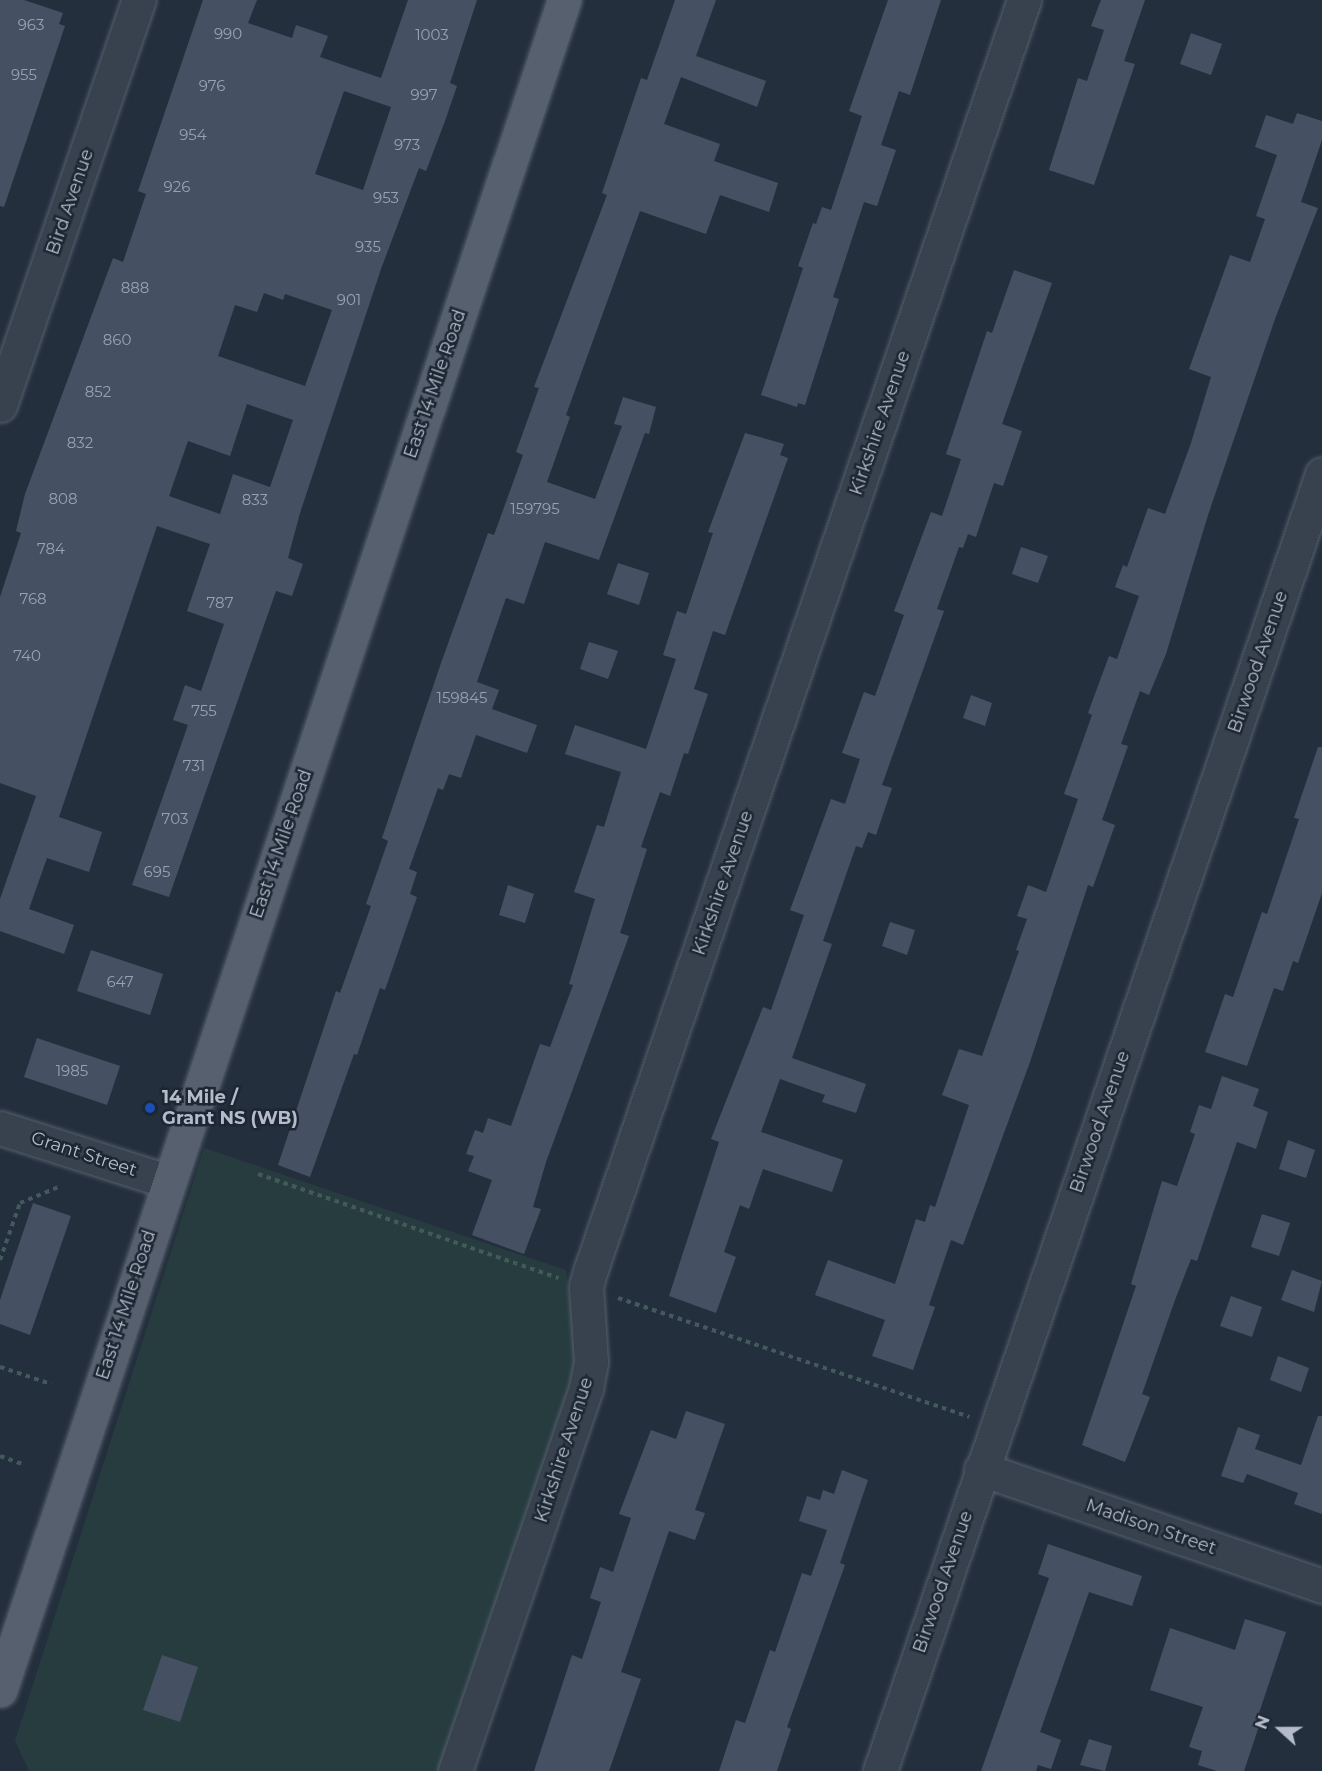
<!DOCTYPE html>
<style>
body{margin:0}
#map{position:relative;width:1322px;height:1771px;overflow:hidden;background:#242f3e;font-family:Montserrat,sans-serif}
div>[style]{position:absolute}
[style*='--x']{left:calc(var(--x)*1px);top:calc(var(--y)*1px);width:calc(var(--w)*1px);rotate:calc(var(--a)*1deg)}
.green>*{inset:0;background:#263c3f}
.building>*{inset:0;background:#455162}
.path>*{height:4px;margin-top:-2px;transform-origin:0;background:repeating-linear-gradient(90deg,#44595c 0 4.5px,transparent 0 9px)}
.roads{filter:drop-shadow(0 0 2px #565f6c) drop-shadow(0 0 2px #565f6c)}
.minor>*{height:33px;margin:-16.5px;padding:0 16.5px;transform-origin:16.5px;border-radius:16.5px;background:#38414e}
.major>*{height:33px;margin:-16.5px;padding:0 16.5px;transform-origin:16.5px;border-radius:16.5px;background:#56606e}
.dots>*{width:16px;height:16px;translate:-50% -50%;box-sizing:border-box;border:3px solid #1d2633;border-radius:50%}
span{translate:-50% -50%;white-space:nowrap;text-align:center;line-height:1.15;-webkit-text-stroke:5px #1d2633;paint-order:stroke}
.number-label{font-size:15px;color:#98a1af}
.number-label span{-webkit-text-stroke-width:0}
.street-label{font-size:18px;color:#b4bcc9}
.poi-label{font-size:18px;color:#b4bcc9;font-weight:700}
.left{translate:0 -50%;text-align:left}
.north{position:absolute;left:1250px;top:1699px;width:60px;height:60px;-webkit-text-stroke:4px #1d2633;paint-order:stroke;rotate:291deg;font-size:16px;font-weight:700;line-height:24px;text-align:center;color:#b4bcc9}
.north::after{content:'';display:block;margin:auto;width:21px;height:27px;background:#b4bcc9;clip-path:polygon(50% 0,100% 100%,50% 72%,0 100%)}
</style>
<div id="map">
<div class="green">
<i style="clip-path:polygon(204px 1148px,566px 1270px,577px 1363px,439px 1771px,29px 1771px,15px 1741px)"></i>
</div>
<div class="building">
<i style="clip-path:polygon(0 0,24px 0,63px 13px,59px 24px,65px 26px,4px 207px,0 206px)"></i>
<i style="clip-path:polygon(evenodd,203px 0,257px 0,248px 23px,292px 38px,296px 25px,328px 36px,320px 57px,381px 78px,408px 0,477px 0,450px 83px,457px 86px,445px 121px,426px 171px,419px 168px,381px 269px,300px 513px,288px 558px,303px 564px,292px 596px,276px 591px,169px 897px,132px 885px,188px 725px,173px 720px,185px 685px,201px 691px,224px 624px,187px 611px,210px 544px,157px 526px,59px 817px,102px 832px,89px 872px,47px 858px,29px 909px,74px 925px,64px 954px,0 931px,0 899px,36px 796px,0 783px,0 597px,21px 533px,16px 531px,25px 494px,113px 258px,123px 262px,146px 194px,138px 191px,203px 0,344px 91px,391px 107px,363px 190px,315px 174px,344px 91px,203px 0,264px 293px,283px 300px,285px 294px,332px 310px,305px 386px,218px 356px,235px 305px,257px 312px,264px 293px,203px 0,247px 404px,293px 420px,270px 487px,233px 474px,220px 514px,169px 496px,188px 441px,230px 456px,247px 404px)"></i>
<i style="clip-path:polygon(675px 0,716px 0,696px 56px,766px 81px,757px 107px,681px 77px,664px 124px,720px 144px,714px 161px,778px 183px,769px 212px,720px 195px,706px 234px,640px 211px,566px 415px,570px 417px,547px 482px,595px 499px,622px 426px,614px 424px,623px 397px,656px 407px,649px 434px,645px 433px,599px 560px,545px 542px,524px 604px,506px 598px,477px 682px,499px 690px,492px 709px,537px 725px,527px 753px,476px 735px,461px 778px,449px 774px,443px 790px,438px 788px,409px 869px,417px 872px,410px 894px,417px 897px,385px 990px,380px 988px,357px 1055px,354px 1054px,310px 1177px,278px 1165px,336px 991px,340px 993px,371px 906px,366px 904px,388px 841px,382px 838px,441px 663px,488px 533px,494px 535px,523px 455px,516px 452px,539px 388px,534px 387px,607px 195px,602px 193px,641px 78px,647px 80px)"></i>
<i style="clip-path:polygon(888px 0,941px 0,910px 95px,899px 91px,881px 145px,896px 150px,877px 206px,864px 202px,833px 297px,839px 299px,814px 377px,805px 405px,798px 403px,797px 407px,761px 395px,803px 268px,798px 266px,813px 223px,816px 224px,822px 207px,831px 210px,862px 116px,849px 111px)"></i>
<i style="clip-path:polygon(1101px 0,1145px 0,1124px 61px,1135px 64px,1094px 185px,1049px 170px,1078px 78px,1087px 81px,1104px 30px,1091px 26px)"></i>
<i style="clip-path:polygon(1191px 33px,1222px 44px,1211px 75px,1180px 64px)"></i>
<i style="clip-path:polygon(1297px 113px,1322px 121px,1322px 140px,1301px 202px,1318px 208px,1275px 319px,1208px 515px,1166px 654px,1149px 695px,1140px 691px,1121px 744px,1128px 746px,1102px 820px,1115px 825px,1093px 887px,1088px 885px,1030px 1062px,963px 1245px,951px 1240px,929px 1305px,935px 1307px,913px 1370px,872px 1356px,885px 1320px,815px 1295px,828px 1260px,895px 1284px,916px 1219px,925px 1222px,930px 1205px,935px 1207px,969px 1105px,942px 1095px,959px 1049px,982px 1056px,1019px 951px,1016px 950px,1027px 919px,1017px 916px,1028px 885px,1046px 892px,1078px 799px,1064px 794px,1092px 715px,1088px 713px,1109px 656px,1117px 659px,1139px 596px,1115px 587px,1123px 565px,1127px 567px,1148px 508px,1165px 514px,1191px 443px,1211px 377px,1189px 369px,1230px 255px,1250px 262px,1265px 219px,1256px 216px,1277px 155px,1255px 147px,1266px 115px,1293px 124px)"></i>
<i style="clip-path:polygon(1014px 270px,1052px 283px,1002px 424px,1022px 431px,1003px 486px,994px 483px,976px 537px,968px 534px,963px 548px,959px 547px,937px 609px,944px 611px,882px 785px,892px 788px,876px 835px,868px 832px,862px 848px,856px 846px,823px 941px,832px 944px,792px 1058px,866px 1084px,856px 1113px,822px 1102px,825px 1095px,780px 1079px,761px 1132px,843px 1160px,832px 1192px,763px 1169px,749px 1209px,740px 1205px,724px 1252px,736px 1257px,716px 1313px,669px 1296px,719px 1142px,711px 1139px,763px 1007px,771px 1010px,804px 915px,790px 910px,831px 799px,845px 804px,860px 759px,842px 753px,864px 692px,875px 696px,904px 615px,894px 611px,931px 512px,942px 516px,961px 459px,946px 454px,987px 331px,992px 333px)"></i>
<i style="clip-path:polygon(745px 433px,784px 444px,780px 455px,788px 458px,725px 635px,713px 631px,694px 689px,708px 694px,688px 754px,684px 753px,670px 796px,660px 792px,641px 847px,647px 849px,620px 933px,629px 936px,546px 1162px,533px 1207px,541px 1209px,524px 1254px,472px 1235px,492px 1180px,468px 1171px,474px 1156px,466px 1154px,475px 1130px,483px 1133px,488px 1118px,511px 1126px,540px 1044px,550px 1047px,573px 985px,569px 984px,595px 899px,574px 892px,597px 825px,604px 827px,621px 772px,565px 754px,575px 725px,646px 749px,676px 659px,663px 655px,677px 611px,686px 614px,713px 533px,708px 532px)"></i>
<i style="clip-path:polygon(1021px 547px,1048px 556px,1038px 583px,1012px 574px)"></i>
<i style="clip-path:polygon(618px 563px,649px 573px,639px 605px,607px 594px)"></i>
<i style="clip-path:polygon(589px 642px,618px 651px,608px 679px,580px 669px)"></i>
<i style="clip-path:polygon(971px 695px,992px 703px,985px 726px,963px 718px)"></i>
<i style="clip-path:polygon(1318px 747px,1322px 747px,1322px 893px,1298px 963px,1293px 961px,1283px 991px,1274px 988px,1247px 1066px,1205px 1052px,1225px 994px,1233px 997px,1262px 912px,1267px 914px,1299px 819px,1294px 818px)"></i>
<i style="clip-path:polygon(508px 885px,534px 894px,525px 923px,499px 915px)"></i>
<i style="clip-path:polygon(890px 922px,915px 930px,907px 955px,882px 946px)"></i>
<i style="clip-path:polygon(91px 950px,163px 974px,150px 1015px,77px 991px)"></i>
<i style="clip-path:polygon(37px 1038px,120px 1066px,107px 1105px,24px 1077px)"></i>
<i style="clip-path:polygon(1222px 1076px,1259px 1089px,1253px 1106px,1268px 1112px,1256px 1149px,1237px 1142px,1197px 1261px,1191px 1259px,1175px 1300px,1142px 1394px,1150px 1397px,1125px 1462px,1082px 1445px,1136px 1286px,1131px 1284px,1162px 1181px,1177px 1186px,1195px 1134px,1190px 1132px,1199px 1105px,1211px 1109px)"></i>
<i style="clip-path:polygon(1288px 1140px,1315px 1150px,1306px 1178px,1279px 1169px)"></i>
<i style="clip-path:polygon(33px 1203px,71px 1216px,30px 1335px,0 1324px,0 1300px)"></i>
<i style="clip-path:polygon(1262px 1214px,1290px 1223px,1279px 1256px,1251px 1247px)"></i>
<i style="clip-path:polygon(1292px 1270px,1322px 1281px,1314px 1312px,1281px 1300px)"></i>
<i style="clip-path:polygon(1231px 1296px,1262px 1307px,1252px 1337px,1220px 1326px)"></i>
<i style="clip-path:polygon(1278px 1356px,1309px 1368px,1301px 1392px,1270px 1380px)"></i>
<i style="clip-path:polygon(686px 1411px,725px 1424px,695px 1510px,705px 1513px,695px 1540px,669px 1531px,621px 1672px,641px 1679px,609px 1771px,534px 1771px,572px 1655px,582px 1659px,601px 1602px,590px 1598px,600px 1567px,613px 1572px,631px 1518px,619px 1514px,651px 1430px,676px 1439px)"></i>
<i style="clip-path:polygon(1318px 1416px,1322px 1416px,1322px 1514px,1294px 1504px,1298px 1493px,1247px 1474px,1243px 1483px,1221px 1476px,1238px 1427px,1260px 1435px,1255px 1449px,1301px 1465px)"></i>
<i style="clip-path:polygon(842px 1470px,868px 1480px,840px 1563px,845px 1565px,787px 1727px,791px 1729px,777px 1771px,719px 1771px,736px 1720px,745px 1723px,770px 1650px,775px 1652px,802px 1573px,811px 1576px,827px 1530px,799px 1521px,807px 1496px,820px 1500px,823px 1490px,834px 1494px)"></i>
<i style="clip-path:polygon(1048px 1544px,1142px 1576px,1132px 1606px,1089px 1592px,1040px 1732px,1061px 1740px,1051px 1769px,1038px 1765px,1036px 1771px,981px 1771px,1049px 1578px,1038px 1574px)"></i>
<i style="clip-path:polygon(1245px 1619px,1286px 1632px,1255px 1725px,1259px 1726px,1244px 1771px,1217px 1771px,1198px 1765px,1202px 1751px,1189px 1747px,1203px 1707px,1150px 1690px,1170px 1628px,1235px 1650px)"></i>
<i style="clip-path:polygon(162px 1655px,198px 1667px,180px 1722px,143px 1710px)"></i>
<i style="clip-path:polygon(1089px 1739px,1112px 1746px,1105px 1771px,1080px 1765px)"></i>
</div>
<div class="path">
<i style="--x:258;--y:1174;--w:318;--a:19.1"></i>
<i style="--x:0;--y:1260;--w:60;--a:-70.7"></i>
<i style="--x:20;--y:1203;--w:44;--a:-22.5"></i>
<i style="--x:618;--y:1298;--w:371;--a:18.7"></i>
<i style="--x:0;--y:1367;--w:54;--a:18.4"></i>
<i style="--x:0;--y:1456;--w:27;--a:20"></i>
</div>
<div class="roads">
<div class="minor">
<i style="--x:0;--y:405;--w:428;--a:-71.1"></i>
<i style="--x:0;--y:1128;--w:175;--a:17.6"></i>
<i style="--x:981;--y:1469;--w:361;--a:18.9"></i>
<i style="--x:455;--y:1771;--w:405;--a:-71.1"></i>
<i style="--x:586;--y:1388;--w:26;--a:-79"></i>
<i style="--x:591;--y:1362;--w:76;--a:-93.8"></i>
<i style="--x:586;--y:1286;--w:18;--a:-74"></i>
<i style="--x:591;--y:1269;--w:1341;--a:-71.16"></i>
<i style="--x:880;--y:1771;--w:1370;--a:-71.18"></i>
</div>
<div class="major">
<i style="--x:0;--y:1690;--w:1782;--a:-71.54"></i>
</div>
</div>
<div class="dots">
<i style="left:150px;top:1108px;background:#1a4fb4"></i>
</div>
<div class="number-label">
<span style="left:31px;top:25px">963</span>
<span style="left:228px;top:34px">990</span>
<span style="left:432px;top:35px">1003</span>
<span style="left:24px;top:75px">955</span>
<span style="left:212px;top:86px">976</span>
<span style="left:424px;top:95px">997</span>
<span style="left:193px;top:135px">954</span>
<span style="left:407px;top:145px">973</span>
<span style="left:177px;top:187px">926</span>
<span style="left:386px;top:198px">953</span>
<span style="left:368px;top:247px">935</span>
<span style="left:135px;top:288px">888</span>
<span style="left:349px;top:300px">901</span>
<span style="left:117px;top:340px">860</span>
<span style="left:98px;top:392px">852</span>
<span style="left:80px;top:443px">832</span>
<span style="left:63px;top:499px">808</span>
<span style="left:255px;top:500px">833</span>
<span style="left:535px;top:509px">159795</span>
<span style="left:51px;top:549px">784</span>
<span style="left:33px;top:599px">768</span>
<span style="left:220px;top:603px">787</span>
<span style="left:27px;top:656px">740</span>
<span style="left:462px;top:698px">159845</span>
<span style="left:204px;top:711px">755</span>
<span style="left:194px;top:766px">731</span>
<span style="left:175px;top:819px">703</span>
<span style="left:157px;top:872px">695</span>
<span style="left:120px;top:982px">647</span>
<span style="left:72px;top:1071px">1985</span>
</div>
<div class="street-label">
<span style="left:70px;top:202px;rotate:-71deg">Bird Avenue</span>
<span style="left:435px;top:384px;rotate:-71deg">East 14 Mile Road</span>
<span style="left:880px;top:423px;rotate:-71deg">Kirkshire Avenue</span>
<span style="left:1258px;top:662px;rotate:-71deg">Birwood Avenue</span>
<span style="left:281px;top:844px;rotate:-71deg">East 14 Mile Road</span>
<span style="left:723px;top:883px;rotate:-71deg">Kirkshire Avenue</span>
<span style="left:1100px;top:1122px;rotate:-71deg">Birwood Avenue</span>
<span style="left:84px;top:1154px;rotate:18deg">Grant Street</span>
<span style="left:126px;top:1305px;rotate:-72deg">East 14 Mile Road</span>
<span style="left:564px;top:1450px;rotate:-72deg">Kirkshire Avenue</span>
<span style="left:1151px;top:1527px;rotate:19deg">Madison Street</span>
<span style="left:943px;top:1582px;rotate:-71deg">Birwood Avenue</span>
</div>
<div class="poi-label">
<span class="left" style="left:162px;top:1108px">14 Mile /<br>Grant NS (WB)</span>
</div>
<div class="north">N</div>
</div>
